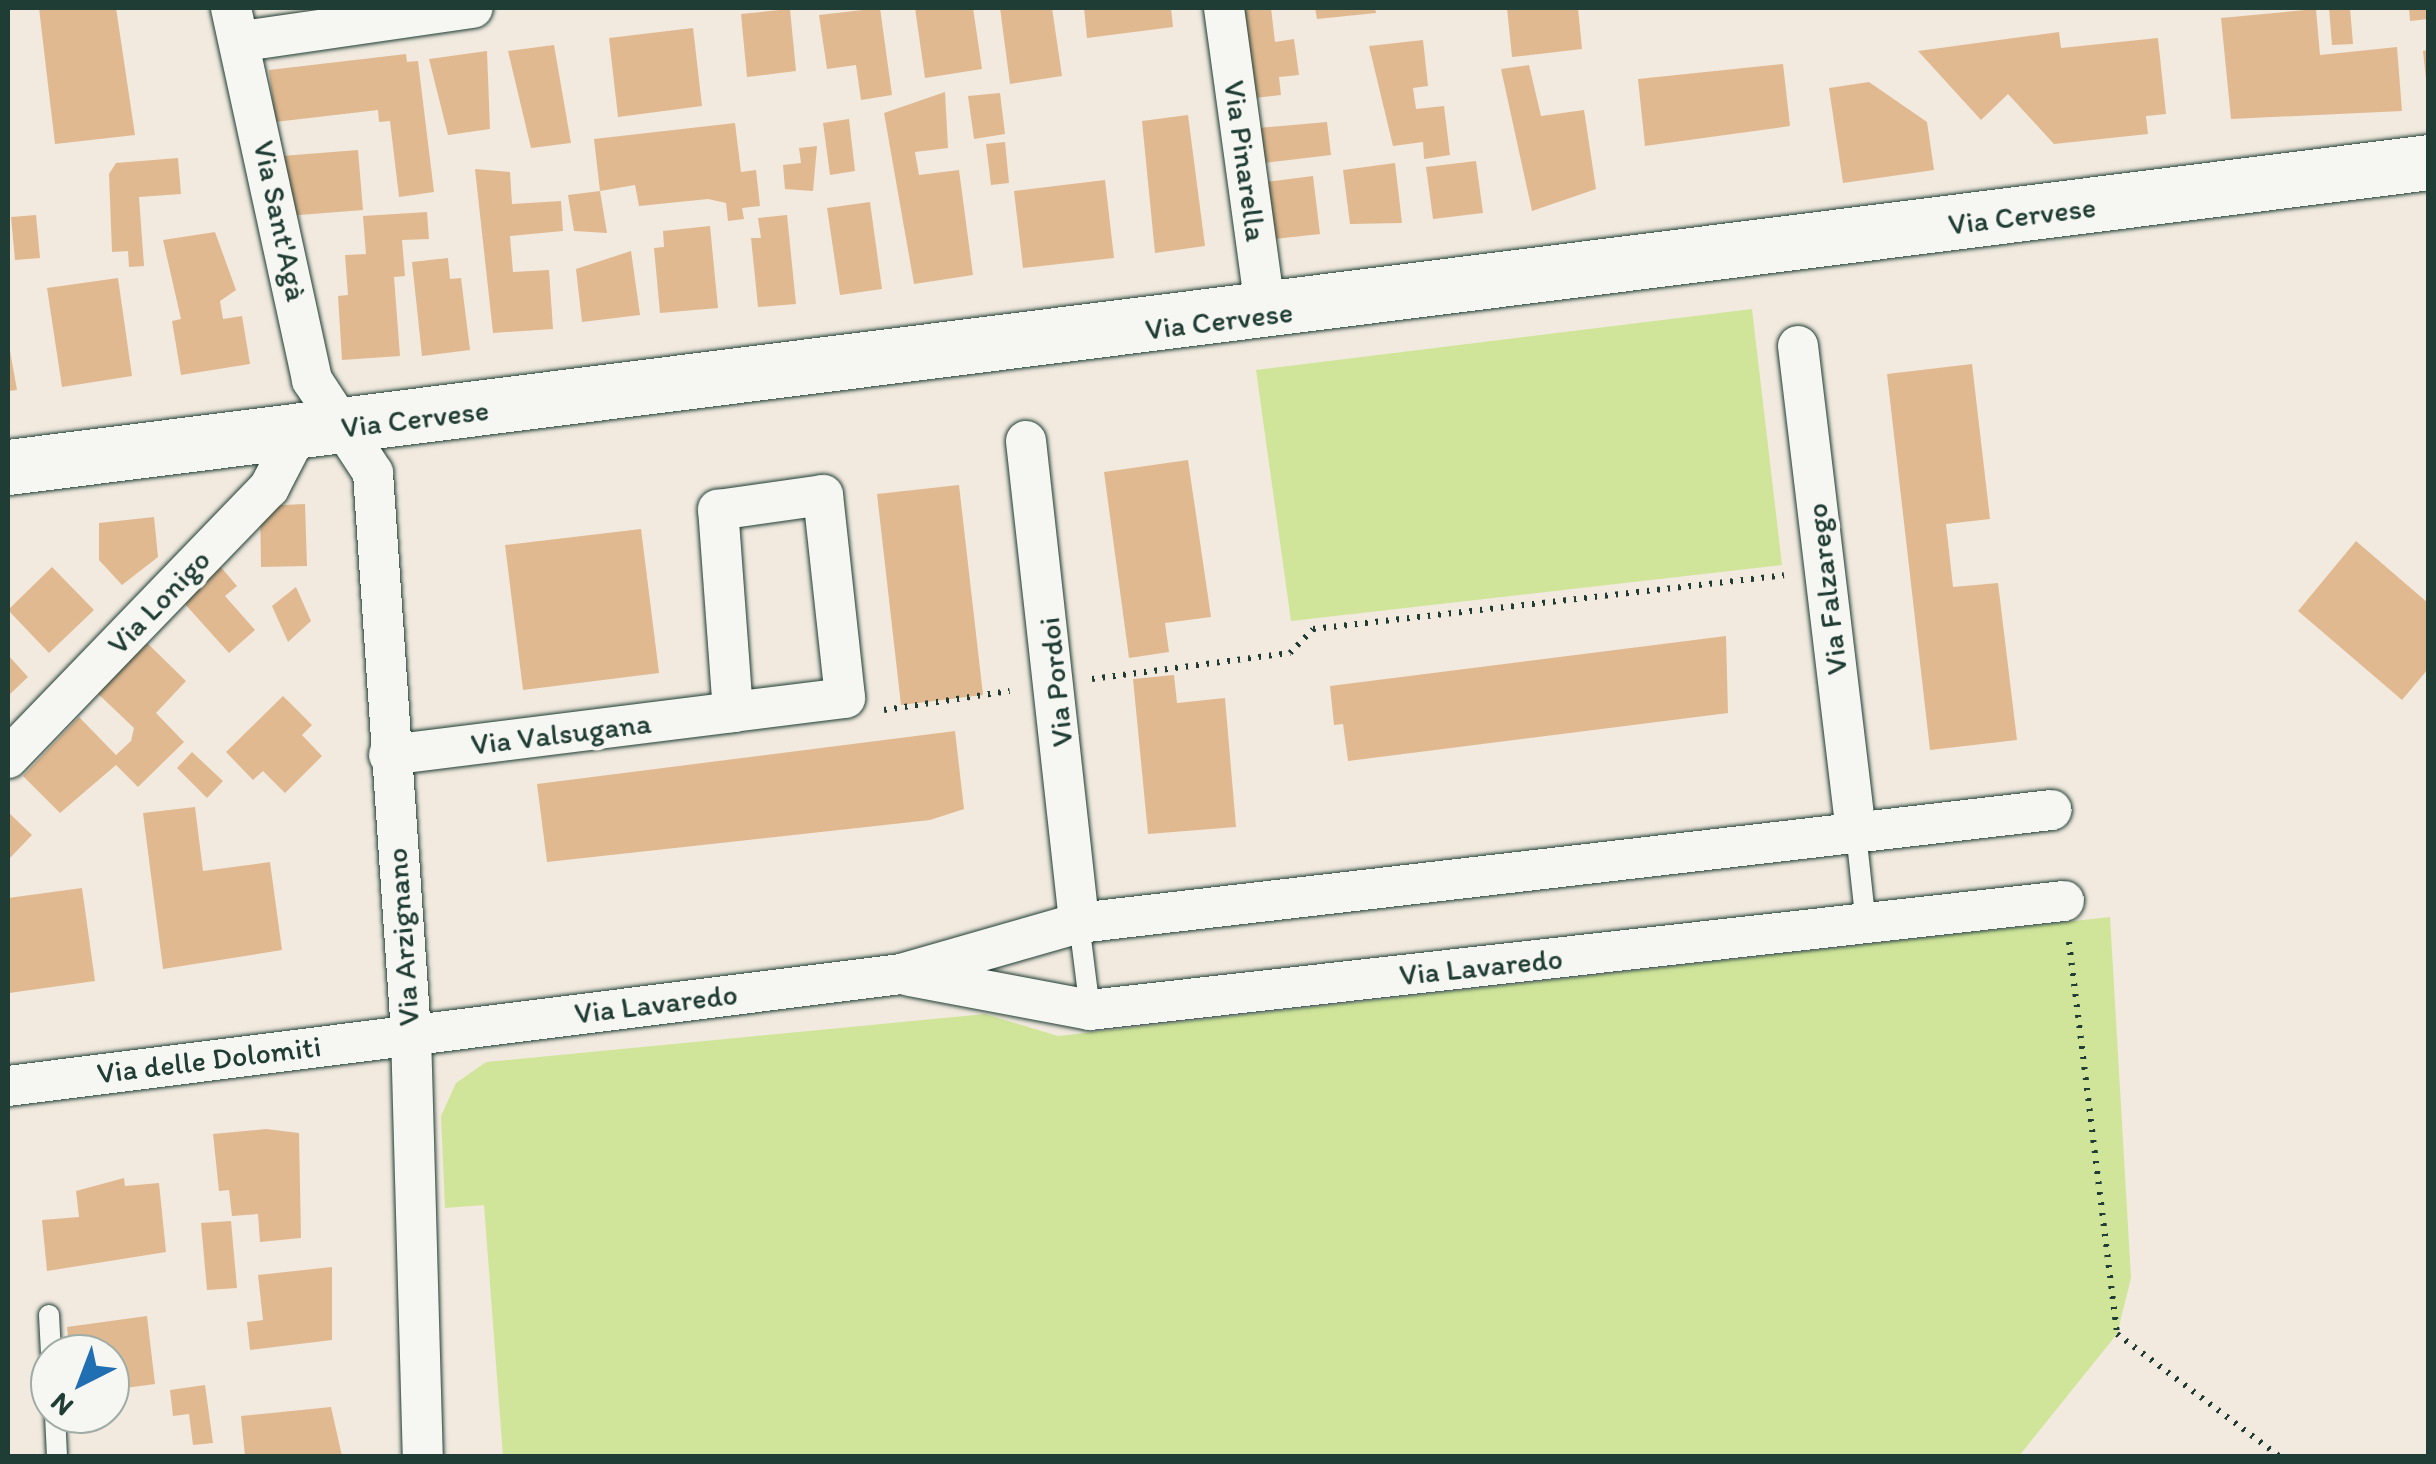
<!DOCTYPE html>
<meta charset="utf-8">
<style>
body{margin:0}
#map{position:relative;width:2436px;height:1464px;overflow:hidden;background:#f2eadf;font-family:Itim,sans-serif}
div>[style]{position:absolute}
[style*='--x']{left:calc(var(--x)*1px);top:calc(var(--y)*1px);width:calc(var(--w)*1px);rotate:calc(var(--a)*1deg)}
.green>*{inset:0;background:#d0e59a}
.building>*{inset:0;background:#e1b991}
.path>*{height:6px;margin-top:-3px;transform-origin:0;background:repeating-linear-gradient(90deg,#1f3d34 0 2.5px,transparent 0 10.5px)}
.roads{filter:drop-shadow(0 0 2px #1f3d34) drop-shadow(0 0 2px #1f3d34)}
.service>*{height:20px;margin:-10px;padding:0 10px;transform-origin:10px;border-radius:10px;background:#f6f6f2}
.minor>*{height:40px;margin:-20px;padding:0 20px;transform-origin:20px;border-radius:20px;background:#f6f6f2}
.secondary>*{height:55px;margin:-27.5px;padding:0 27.5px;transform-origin:27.5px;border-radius:27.5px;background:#f6f6f2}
span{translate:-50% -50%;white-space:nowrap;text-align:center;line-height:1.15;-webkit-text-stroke:8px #f6f6f2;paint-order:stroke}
.street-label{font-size:30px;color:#1f3d34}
.frame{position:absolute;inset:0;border:10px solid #1f3d34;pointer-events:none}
.north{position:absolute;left:30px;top:1334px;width:100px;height:100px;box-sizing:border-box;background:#f6f6f2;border:2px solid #a0aca6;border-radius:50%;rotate:222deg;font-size:28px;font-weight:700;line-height:40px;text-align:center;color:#1f3d34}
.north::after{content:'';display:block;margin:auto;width:35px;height:45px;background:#1f6fb2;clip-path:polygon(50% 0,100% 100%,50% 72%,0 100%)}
</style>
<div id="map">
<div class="green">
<i style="clip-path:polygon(1752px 309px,1782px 565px,1291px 621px,1256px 370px)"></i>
<i style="clip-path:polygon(2110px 917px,2131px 1278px,2117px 1334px,2019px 1456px,503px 1456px,484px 1205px,445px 1208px,441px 1116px,456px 1083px,486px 1062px,985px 1014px,1058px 1036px)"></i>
</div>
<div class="building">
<i style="clip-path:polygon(39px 8px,116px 8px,135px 135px,55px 144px)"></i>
<i style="clip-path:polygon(880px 8px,892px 95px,861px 100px,856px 65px,827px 69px,819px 15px)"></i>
<i style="clip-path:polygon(915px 8px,973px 8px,982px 69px,925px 78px)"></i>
<i style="clip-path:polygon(1000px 8px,1052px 8px,1062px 76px,1010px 84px)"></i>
<i style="clip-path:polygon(1084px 8px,1171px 8px,1173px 27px,1087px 38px)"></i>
<i style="clip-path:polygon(1236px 8px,1271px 8px,1275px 42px,1294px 39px,1299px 75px,1279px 77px,1281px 95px,1247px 99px)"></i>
<i style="clip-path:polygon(1315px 8px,1375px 8px,1376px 13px,1317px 19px)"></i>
<i style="clip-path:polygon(1507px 8px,1578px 8px,1582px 49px,1512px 57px)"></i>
<i style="clip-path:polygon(2329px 8px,2350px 8px,2353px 44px,2332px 45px)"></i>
<i style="clip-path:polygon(2409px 8px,2428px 8px,2428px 19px,2410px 21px)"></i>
<i style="clip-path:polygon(790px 9px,796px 71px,747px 77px,741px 14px)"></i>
<i style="clip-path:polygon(2316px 9px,2320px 55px,2397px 47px,2402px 111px,2231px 119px,2221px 18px)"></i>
<i style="clip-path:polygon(693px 28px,702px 106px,618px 117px,609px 38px)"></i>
<i style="clip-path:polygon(2059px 32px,2061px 48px,2158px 38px,2166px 114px,2146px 116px,2148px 134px,2054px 144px,2008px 94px,1981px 120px,1918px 51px)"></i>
<i style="clip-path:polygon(1423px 40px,1428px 86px,1413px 88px,1416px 109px,1444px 106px,1450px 155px,1424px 159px,1423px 142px,1393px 146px,1369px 46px)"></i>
<i style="clip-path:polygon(554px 45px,571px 143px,531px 148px,508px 51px)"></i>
<i style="clip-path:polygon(2428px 50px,2428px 79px,2426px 79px,2423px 51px)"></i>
<i style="clip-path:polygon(487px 51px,490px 129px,448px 135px,429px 59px)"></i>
<i style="clip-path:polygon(406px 54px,407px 62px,418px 61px,434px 192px,399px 197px,390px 121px,379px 122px,378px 110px,275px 122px,269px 70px)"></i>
<i style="clip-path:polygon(1783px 64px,1790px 126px,1645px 146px,1638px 79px)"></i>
<i style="clip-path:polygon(1529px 65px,1541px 116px,1584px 110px,1596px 189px,1532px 211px,1501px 69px)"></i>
<i style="clip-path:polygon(1869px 82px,1927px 122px,1934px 170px,1843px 183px,1829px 88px)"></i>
<i style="clip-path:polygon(945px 92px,948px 148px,915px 152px,919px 175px,959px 170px,973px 275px,914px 284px,884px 113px)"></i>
<i style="clip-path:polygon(1000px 93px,1005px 134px,974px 139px,968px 96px)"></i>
<i style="clip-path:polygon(1188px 115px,1205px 246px,1155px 253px,1142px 121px)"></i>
<i style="clip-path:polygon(849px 119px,855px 171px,830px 175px,823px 123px)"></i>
<i style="clip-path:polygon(1327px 122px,1331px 155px,1264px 163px,1259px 128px)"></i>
<i style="clip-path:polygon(735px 123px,741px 172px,756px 170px,760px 206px,742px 208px,744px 219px,728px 221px,726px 203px,708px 199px,639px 206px,635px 185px,600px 191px,607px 233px,574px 231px,568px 195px,600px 191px,594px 139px)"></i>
<i style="clip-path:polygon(1005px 142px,1009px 183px,991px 185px,986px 144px)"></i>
<i style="clip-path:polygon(817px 146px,813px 191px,785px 189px,783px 165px,801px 163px,799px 148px)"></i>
<i style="clip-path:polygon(358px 150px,363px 210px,287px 216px,282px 156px)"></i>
<i style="clip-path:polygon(178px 158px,181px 194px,139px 197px,144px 266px,129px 267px,128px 251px,112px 252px,109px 174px,116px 163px)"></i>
<i style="clip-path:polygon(1476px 161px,1483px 213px,1433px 219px,1426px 167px)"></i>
<i style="clip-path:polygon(1395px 163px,1402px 223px,1350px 224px,1343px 170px)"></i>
<i style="clip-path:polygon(475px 169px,510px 172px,512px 204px,561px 201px,563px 231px,510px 236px,513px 272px,549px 270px,553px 329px,493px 333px)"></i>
<i style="clip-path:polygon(1313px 176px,1320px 234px,1265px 240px,1258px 183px)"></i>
<i style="clip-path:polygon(1105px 180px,1114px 258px,1023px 268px,1014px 191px)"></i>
<i style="clip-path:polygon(870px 202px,882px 289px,840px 295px,827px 208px)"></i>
<i style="clip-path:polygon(427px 212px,429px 239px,402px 240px,405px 276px,394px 277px,400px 356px,342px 360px,338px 296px,348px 295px,345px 255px,366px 254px,363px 216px)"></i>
<i style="clip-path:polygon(36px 215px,40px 258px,15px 260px,11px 217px)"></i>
<i style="clip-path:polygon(787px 215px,796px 304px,758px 307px,751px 238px,761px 238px,758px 218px)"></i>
<i style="clip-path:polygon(710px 226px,718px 308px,660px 313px,654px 248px,664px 247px,663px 231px)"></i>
<i style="clip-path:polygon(215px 232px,236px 290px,220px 301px,223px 319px,242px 316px,250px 364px,181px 375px,172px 321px,181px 319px,163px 240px)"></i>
<i style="clip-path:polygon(631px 251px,640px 315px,582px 322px,576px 269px)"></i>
<i style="clip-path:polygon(448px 258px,450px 279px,461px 278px,470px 350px,422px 356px,412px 262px)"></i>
<i style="clip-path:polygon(118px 278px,132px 376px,62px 387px,47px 288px)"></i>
<i style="clip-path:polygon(8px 340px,17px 390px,8px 391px)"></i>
<i style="clip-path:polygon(1972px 364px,1990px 519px,1946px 524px,1953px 587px,1998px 583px,2017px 740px,1930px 750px,1887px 374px)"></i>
<i style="clip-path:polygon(1188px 460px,1211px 617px,1165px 623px,1169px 652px,1129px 658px,1104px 472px)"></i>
<i style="clip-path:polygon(959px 485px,983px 695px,901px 705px,877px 494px)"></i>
<i style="clip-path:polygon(305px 504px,307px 566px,261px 567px,260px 506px)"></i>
<i style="clip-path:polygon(154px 517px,158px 557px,122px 585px,99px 560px,99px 523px)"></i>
<i style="clip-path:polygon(641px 529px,659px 673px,523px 690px,505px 545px)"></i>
<i style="clip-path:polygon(2356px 541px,2428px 603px,2428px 669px,2402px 700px,2298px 611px)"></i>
<i style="clip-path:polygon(214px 559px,237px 586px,225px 596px,255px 630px,229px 653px,175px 593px)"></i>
<i style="clip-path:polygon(52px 567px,94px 610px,49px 653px,8px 610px)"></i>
<i style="clip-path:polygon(296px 587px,311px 621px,288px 642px,272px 606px)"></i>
<i style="clip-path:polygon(1726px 636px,1728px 713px,1348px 761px,1343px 724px,1334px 725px,1330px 686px)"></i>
<i style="clip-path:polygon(142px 638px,186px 681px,156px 713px,184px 742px,138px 787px,116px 765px,60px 813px,23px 776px,79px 717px,116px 755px,131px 741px,134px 728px,93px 689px)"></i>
<i style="clip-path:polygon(8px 655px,28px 677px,8px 696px)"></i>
<i style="clip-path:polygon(1174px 675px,1177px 703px,1225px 698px,1236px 827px,1148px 834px,1133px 679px)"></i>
<i style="clip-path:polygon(283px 696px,312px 725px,302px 735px,322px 756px,285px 793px,263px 771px,253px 780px,226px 752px)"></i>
<i style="clip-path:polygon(955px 731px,964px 809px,930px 820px,547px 862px,537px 784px)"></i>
<i style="clip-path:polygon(192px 752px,223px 781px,207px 798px,177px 768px)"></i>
<i style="clip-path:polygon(195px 807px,203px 871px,270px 862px,282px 950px,163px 969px,143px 813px)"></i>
<i style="clip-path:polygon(8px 812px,32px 835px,8px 860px)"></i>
<i style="clip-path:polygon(82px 888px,95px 981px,9px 993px,8px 898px)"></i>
<i style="clip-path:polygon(266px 1129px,299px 1133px,301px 1238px,260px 1242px,258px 1214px,232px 1216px,229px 1190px,219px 1191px,213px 1134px)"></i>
<i style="clip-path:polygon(124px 1178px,125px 1186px,159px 1183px,166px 1252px,47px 1271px,42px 1220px,79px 1217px,76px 1191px)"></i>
<i style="clip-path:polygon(231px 1221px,237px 1288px,207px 1290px,201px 1223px)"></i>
<i style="clip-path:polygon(332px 1267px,332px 1340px,250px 1350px,247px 1322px,263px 1320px,258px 1275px)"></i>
<i style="clip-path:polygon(147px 1316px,155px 1384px,110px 1390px,110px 1354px,70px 1354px,67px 1327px)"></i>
<i style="clip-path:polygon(205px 1385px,213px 1443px,193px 1445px,189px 1414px,173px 1416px,170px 1390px)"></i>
<i style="clip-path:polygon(331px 1407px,342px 1456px,245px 1456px,241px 1416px)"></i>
</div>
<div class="path">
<i style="--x:1092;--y:679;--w:200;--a:-7.5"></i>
<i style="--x:1290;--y:653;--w:33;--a:-46"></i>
<i style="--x:1313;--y:629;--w:474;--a:-6.5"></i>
<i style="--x:884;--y:710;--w:127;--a:-8.6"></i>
<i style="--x:2069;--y:942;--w:395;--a:83"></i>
<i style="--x:2117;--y:1334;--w:203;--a:37"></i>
</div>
<div class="roads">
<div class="service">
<i style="--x:1856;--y:833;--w:93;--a:83.8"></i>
<i style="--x:1079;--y:923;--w:88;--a:82.8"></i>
<i style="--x:49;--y:1315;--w:39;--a:87"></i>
<i style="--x:55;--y:1414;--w:42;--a:87.3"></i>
</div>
<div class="minor">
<i style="--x:231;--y:8;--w:381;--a:77.7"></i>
<i style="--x:312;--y:380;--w:111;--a:56.7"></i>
<i style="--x:373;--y:473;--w:562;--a:86.12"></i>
<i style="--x:411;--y:1034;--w:422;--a:88.4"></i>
<i style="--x:1224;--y:8;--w:310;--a:82.2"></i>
<i style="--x:243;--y:41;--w:232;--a:-8.2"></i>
<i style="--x:1798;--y:346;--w:490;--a:83.2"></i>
<i style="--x:1026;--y:441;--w:485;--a:83.7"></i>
<i style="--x:823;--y:495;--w:204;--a:83.8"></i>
<i style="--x:845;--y:698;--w:113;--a:172.9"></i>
<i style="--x:733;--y:712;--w:203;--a:-94.2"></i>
<i style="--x:718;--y:510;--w:106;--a:-8.1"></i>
<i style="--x:389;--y:755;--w:347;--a:-7.1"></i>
<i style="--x:8;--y:758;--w:376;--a:-46"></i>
<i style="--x:269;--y:488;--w:59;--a:-62.6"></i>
<i style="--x:910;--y:976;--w:183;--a:10.7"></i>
<i style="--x:1090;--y:1010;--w:980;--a:-6.39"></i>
<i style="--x:8;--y:1086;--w:900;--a:-7.15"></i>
<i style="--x:901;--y:974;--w:185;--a:-16"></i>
<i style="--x:1079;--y:923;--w:979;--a:-6.63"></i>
</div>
<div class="secondary">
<i style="--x:8;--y:467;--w:2439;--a:-7.18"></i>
</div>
</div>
<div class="street-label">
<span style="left:1245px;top:161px;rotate:82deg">Via Pinarella</span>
<span style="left:2022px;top:216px;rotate:-7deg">Via Cervese</span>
<span style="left:280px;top:221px;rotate:78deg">Via Sant'Agà</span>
<span style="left:1219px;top:321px;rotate:-7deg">Via Cervese</span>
<span style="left:415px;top:419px;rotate:-7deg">Via Cervese</span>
<span style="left:1827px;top:589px;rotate:-97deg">Via Falzarego</span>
<span style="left:159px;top:602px;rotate:-46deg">Via Lonigo</span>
<span style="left:1056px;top:682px;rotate:-96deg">Via Pordoi</span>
<span style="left:561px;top:734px;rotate:-7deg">Via Valsugana</span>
<span style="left:403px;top:937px;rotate:-94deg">Via Arzignano</span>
<span style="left:1481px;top:967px;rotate:-6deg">Via Lavaredo</span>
<span style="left:656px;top:1004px;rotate:-7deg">Via Lavaredo</span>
<span style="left:209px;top:1060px;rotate:-7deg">Via delle Dolomiti</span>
</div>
<div class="frame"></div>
<div class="north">N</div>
</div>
